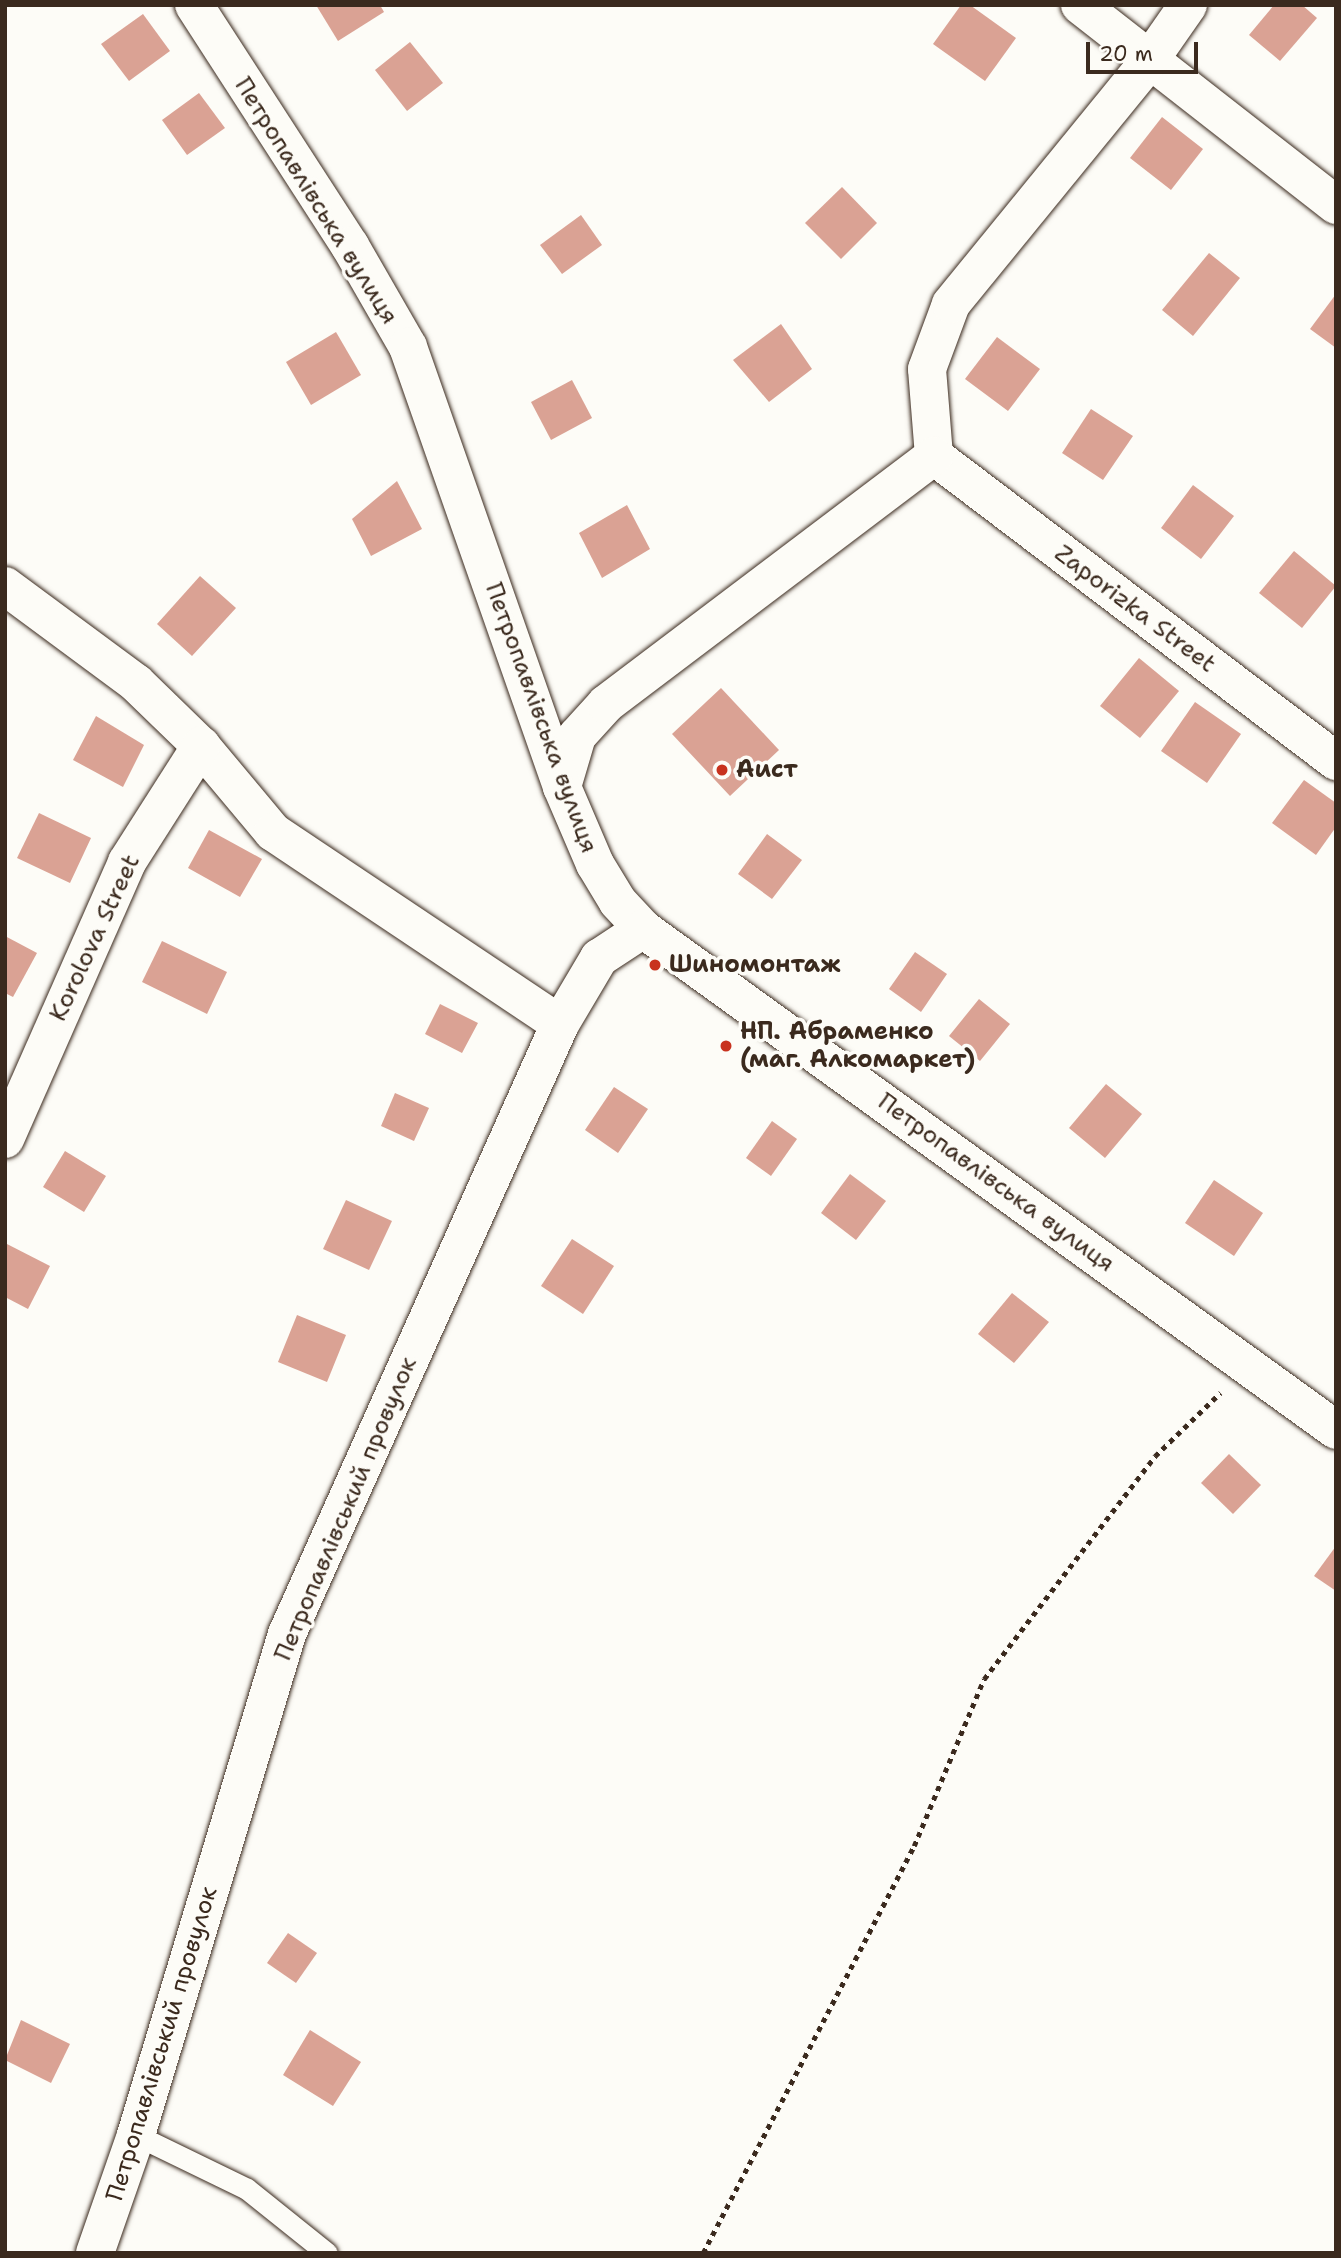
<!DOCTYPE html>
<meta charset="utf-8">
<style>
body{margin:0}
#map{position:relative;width:1341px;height:2258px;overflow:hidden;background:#fdfcf7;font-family:"Shantell Sans",sans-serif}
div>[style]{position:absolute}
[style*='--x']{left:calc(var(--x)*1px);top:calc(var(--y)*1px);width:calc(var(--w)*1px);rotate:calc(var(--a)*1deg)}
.building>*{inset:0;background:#daa294}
.path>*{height:4.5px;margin-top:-2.25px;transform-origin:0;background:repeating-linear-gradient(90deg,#3b2a1e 0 5px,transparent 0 10px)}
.roads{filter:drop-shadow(0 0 2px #3b2a1e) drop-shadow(0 0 2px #3b2a1e)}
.lane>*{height:21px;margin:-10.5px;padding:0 10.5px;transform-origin:10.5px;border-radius:10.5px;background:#fdfcf7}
.street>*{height:38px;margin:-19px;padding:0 19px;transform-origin:19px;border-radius:19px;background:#fdfcf7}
.secondary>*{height:38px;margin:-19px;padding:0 19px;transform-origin:19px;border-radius:19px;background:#fdfcf7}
.dots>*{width:19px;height:19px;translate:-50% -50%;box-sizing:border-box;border:4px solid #fdfcf7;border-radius:50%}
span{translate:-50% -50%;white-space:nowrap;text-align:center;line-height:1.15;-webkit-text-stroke:7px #fdfcf7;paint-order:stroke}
.street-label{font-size:24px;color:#3b2a1e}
.poi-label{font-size:24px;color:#3b2a1e;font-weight:700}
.left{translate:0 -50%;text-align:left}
.frame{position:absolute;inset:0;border:7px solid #3b2a1e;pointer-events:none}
.scale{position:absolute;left:1086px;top:42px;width:112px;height:32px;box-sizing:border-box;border:4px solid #3b2a1e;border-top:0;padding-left:9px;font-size:21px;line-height:24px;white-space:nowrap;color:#3b2a1e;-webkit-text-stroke:5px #fdfcf7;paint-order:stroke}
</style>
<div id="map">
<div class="building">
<i style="clip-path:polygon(316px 5px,380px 5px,384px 12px,338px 41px)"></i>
<i style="clip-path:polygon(961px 5px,970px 5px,1016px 38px,985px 81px,933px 44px)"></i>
<i style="clip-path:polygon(1274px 5px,1302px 5px,1317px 18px,1280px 61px,1249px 35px)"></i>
<i style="clip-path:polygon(143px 14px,170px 51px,129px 81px,101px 44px)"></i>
<i style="clip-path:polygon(410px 42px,443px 83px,407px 111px,375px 70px)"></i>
<i style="clip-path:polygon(199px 93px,225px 128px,187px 155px,162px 120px)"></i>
<i style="clip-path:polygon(1162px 117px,1203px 149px,1171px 190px,1130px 158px)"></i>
<i style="clip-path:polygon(842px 187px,877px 223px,841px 259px,805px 223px)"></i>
<i style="clip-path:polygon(581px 215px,602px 245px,562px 274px,540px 245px)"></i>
<i style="clip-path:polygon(1209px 253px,1240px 278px,1193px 336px,1162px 310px)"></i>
<i style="clip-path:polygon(1336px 294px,1336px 348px,1310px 329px)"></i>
<i style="clip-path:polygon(781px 324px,812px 369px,769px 402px,733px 360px)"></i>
<i style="clip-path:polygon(336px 332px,361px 375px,311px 405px,286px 362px)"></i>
<i style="clip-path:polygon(997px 337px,1040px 369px,1008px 411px,965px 379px)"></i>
<i style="clip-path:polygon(572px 380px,592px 418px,551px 440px,531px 402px)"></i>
<i style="clip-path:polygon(1091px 409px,1133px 436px,1103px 480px,1062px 453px)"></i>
<i style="clip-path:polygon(397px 481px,422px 529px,371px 556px,352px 519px)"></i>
<i style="clip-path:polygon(1193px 485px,1234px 516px,1201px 559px,1161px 528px)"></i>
<i style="clip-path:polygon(627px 505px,650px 549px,602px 578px,579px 533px)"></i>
<i style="clip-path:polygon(1294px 551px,1336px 586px,1302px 628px,1259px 593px)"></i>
<i style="clip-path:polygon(200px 576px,236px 608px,192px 656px,157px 624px)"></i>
<i style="clip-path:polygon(1139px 658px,1179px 691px,1140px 738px,1100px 706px)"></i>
<i style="clip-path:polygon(721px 688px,779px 750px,730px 796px,672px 734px)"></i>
<i style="clip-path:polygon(1195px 702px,1241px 734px,1207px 783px,1161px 751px)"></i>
<i style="clip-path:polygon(96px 716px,144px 745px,123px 787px,73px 760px)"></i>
<i style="clip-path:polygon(1304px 780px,1336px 803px,1336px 827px,1316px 855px,1272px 823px)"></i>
<i style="clip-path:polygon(39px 813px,91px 838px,70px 883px,17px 858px)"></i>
<i style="clip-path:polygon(209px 830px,262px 859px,240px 897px,188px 868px)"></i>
<i style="clip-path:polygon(767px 834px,802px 860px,772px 899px,738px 874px)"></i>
<i style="clip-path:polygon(5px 936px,37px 953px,13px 997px,5px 993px)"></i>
<i style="clip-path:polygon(162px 941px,227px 972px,207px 1014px,142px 982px)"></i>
<i style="clip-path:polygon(915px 952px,947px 974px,921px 1012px,889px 989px)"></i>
<i style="clip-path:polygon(979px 999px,1010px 1024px,980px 1061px,949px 1036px)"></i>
<i style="clip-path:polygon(440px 1004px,478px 1023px,462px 1053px,425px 1034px)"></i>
<i style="clip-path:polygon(1106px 1084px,1142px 1114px,1105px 1158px,1069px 1128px)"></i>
<i style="clip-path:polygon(614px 1087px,648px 1109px,618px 1153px,585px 1130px)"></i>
<i style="clip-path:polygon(395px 1093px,429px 1108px,414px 1141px,381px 1126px)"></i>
<i style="clip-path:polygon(772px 1121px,797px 1139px,771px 1176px,746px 1158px)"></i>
<i style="clip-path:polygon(65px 1151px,106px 1176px,84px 1212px,43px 1187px)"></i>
<i style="clip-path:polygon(850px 1174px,886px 1201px,856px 1240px,821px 1213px)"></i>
<i style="clip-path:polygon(1214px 1180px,1263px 1213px,1234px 1256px,1185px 1223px)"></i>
<i style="clip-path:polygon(346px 1200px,392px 1221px,369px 1270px,323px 1249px)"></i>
<i style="clip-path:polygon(572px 1239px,614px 1266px,583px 1314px,541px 1286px)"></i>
<i style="clip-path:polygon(5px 1243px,50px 1266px,28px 1309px,5px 1297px)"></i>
<i style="clip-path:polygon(1012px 1293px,1049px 1322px,1014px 1363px,978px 1334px)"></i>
<i style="clip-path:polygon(297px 1315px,346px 1335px,327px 1382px,278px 1362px)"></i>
<i style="clip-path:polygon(1229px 1454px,1261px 1485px,1233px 1514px,1201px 1483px)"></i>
<i style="clip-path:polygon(1336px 1546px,1336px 1591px,1314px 1576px)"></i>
<i style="clip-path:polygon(288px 1933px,317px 1953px,296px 1983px,267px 1963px)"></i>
<i style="clip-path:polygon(21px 2020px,70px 2044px,51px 2083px,5px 2060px)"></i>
<i style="clip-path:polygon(310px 2030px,361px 2062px,333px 2106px,283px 2075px)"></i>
</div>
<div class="path">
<i style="--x:703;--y:2253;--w:458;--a:-62.6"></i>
<i style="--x:914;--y:1846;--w:181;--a:-67.3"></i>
<i style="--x:984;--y:1679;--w:281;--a:-52.5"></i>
<i style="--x:1155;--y:1456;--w:91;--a:-44.1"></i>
</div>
<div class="roads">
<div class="lane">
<i style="--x:136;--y:2135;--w:123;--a:25.9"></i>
<i style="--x:247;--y:2189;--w:102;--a:38.7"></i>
</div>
<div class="street">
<i style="--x:1080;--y:5;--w:325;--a:38"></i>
<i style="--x:934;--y:456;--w:87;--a:-94.6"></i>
<i style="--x:927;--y:369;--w:69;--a:-69.7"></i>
<i style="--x:951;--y:304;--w:313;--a:-50.8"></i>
<i style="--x:1149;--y:61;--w:68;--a:-55.1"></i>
<i style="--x:934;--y:456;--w:505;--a:37.19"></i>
<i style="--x:5;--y:586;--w:163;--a:36.5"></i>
<i style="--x:136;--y:683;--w:91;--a:44.1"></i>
<i style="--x:201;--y:746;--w:112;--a:50.1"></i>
<i style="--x:273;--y:832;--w:345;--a:33.8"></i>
<i style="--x:562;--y:787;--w:53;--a:-73.6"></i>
<i style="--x:577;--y:736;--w:43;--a:-47.8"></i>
<i style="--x:606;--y:704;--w:411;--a:-37.1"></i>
<i style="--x:5;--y:1139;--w:303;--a:-66.2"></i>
<i style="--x:127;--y:862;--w:138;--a:-57.5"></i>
</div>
<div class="secondary">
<i style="--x:194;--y:5;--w:287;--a:57.1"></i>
<i style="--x:350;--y:246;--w:116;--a:60.1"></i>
<i style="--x:408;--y:347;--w:466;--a:70.7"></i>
<i style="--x:562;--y:787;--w:84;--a:66.8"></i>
<i style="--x:595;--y:864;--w:44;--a:58.8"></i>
<i style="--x:618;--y:902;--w:37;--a:47"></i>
<i style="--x:643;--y:929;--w:855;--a:35.86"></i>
<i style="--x:95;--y:2253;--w:125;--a:-70.8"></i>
<i style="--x:136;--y:2135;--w:523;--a:-73.23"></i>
<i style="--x:287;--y:1634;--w:668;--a:-65.89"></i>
<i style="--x:560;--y:1024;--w:77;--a:-59.4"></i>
<i style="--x:599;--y:958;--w:53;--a:-33.4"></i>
</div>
</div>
<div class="dots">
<i style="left:722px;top:770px;background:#c8321e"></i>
<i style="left:655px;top:965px;background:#c8321e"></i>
<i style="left:726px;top:1046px;background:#c8321e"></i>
</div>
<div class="street-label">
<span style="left:316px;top:201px;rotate:58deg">Петропавлівська вулиця</span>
<span style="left:1135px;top:609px;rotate:37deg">Zaporizka Street</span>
<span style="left:541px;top:718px;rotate:70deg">Петропавлівська вулиця</span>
<span style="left:95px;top:938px;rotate:-65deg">Korolova Street</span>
<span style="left:996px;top:1183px;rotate:36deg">Петропавлівська вулиця</span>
<span style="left:346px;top:1509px;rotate:-67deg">Петропавлівський провулок</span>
<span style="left:162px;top:2044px;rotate:-73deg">Петропавлівський провулок</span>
</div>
<div class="poi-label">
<span class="left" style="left:736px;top:770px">Аист</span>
<span class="left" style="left:669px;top:965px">Шиномонтаж</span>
<span class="left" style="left:740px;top:1046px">НП. Абраменко<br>(маг. Алкомаркет)</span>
</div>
<div class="frame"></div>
<div class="scale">20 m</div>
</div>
